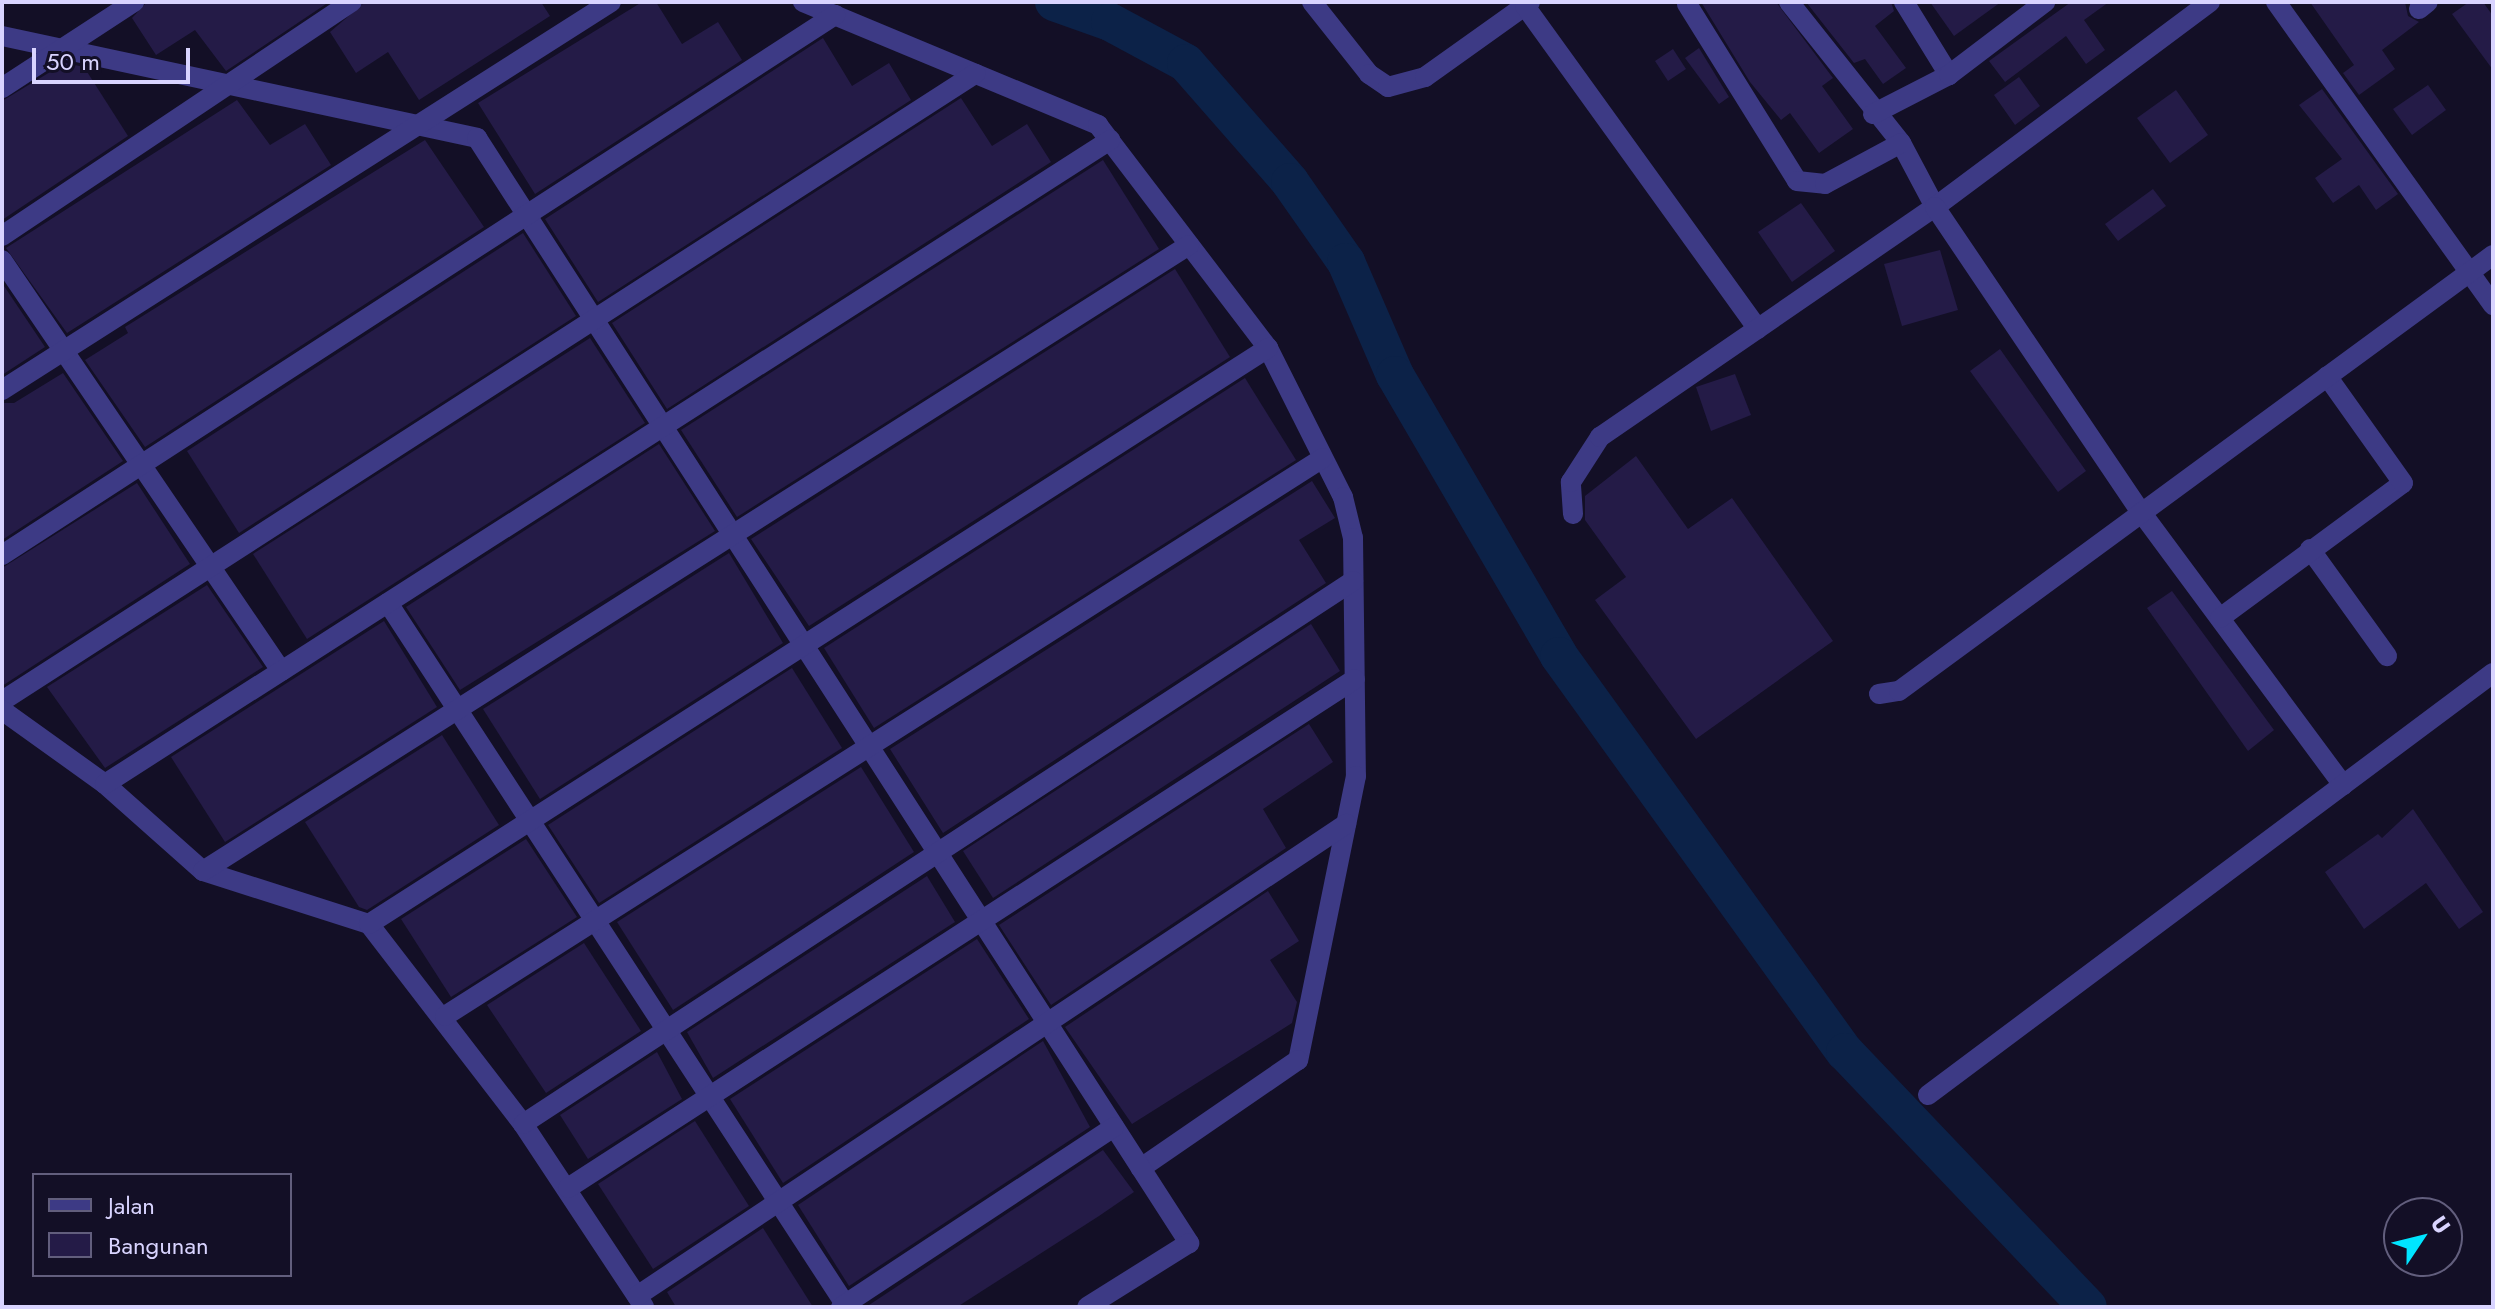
<!DOCTYPE html>
<style>
body{margin:0}
#map{position:relative;width:2495px;height:1309px;overflow:hidden;background:#130f26;font-family:Jost,sans-serif}
div>[style]{position:absolute}
[style*='--x']{left:calc(var(--x)*1px);top:calc(var(--y)*1px);width:calc(var(--w)*1px);rotate:calc(var(--a)*1deg)}
.river>*{height:38px;margin:-19px;padding:0 19px;transform-origin:19px;border-radius:19px;background:#0c2248}
.building>*{inset:0;background:#241b47}
.street>*{height:20px;margin:-10px;padding:0 10px;transform-origin:10px;border-radius:10px;background:#3d3a85}
span{translate:-50% -50%;white-space:nowrap;text-align:center;line-height:1.15;-webkit-text-stroke:6px #130f26;paint-order:stroke}
.frame{position:absolute;inset:0;border:4px solid #d9d4ff;pointer-events:none}
.legend{position:absolute;left:32px;top:1173px;width:260px;height:104px;box-sizing:border-box;background:#130f26;border:2px solid #625e7d;margin:0;padding:10px 14px;list-style:none;font-size:24px;color:#d9d4ff}
.legend li{display:flex;align-items:center;gap:16px;height:40px}
.legend b{width:40px;border:2px solid #625e7d}
.north{position:absolute;left:2383px;top:1197px;width:80px;height:80px;box-sizing:border-box;background:#130f26;border:2px solid #625e7d;border-radius:50%;rotate:55deg;font-size:22px;font-weight:700;line-height:32px;text-align:center;color:#d9d4ff}
.north::after{content:'';display:block;margin:auto;width:28px;height:36px;background:#00e5ff;clip-path:polygon(50% 0,100% 100%,50% 72%,0 100%)}
.scale{position:absolute;left:32px;top:48px;width:158px;height:36px;box-sizing:border-box;border:4px solid #d9d4ff;border-top:0;padding-left:10px;font-size:24px;line-height:28px;white-space:nowrap;color:#d9d4ff;-webkit-text-stroke:6px #130f26;paint-order:stroke}
</style>
<div id="map">
<div class="river">
<i style="--x:1054;--y:2;--w:59;--a:19.7"></i>
<i style="--x:1110;--y:22;--w:86;--a:28.3"></i>
<i style="--x:1186;--y:63;--w:158;--a:48.8"></i>
<i style="--x:1290;--y:182;--w:98;--a:55"></i>
<i style="--x:1346;--y:262;--w:123;--a:66.6"></i>
<i style="--x:1395;--y:375;--w:325;--a:59.7"></i>
<i style="--x:1559;--y:656;--w:488;--a:54.2"></i>
<i style="--x:1845;--y:1052;--w:352;--a:46.4"></i>
</div>
<div class="building">
<i style="clip-path:polygon(147px 2px,329px 2px,226px 71px,195px 30px,156px 55px,132px 18px)"></i>
<i style="clip-path:polygon(365px 2px,541px 2px,550px 16px,419px 100px,388px 52px,356px 73px,330px 32px)"></i>
<i style="clip-path:polygon(642px 2px,656px 2px,682px 44px,718px 22px,742px 60px,535px 194px,478px 103px)"></i>
<i style="clip-path:polygon(1701px 2px,1776px 2px,1833px 78px,1822px 86px,1853px 129px,1819px 153px,1790px 113px,1781px 120px,1750px 82px)"></i>
<i style="clip-path:polygon(1806px 2px,1891px 2px,1894px 11px,1875px 26px,1906px 68px,1883px 84px,1865px 59px,1854px 63px)"></i>
<i style="clip-path:polygon(1930px 2px,2001px 2px,1954px 36px)"></i>
<i style="clip-path:polygon(2071px 2px,2109px 2px,2084px 20px,2105px 50px,2086px 64px,2066px 36px,2005px 82px,1989px 61px)"></i>
<i style="clip-path:polygon(2310px 2px,2405px 2px,2408px 16px,2419px 22px,2382px 50px,2395px 69px,2359px 95px,2343px 73px,2354px 65px)"></i>
<i style="clip-path:polygon(2469px 2px,2483px 2px,2493px 16px,2493px 70px,2452px 14px)"></i>
<i style="clip-path:polygon(823px 38px,852px 86px,889px 63px,911px 100px,598px 302px,545px 219px)"></i>
<i style="clip-path:polygon(1699px 48px,1729px 97px,1719px 104px,1685px 58px)"></i>
<i style="clip-path:polygon(1673px 49px,1686px 69px,1668px 81px,1655px 61px)"></i>
<i style="clip-path:polygon(65px 63px,84px 67px,128px 136px,2px 220px,2px 101px)"></i>
<i style="clip-path:polygon(2019px 77px,2040px 106px,2015px 125px,1994px 95px)"></i>
<i style="clip-path:polygon(2428px 85px,2446px 110px,2412px 135px,2393px 109px)"></i>
<i style="clip-path:polygon(2322px 89px,2398px 194px,2376px 210px,2359px 185px,2333px 203px,2315px 178px,2342px 159px,2299px 105px)"></i>
<i style="clip-path:polygon(2176px 90px,2208px 135px,2170px 163px,2137px 118px)"></i>
<i style="clip-path:polygon(961px 98px,992px 146px,1027px 124px,1051px 162px,667px 409px,612px 323px)"></i>
<i style="clip-path:polygon(237px 100px,270px 145px,305px 124px,331px 165px,67px 333px,6px 248px)"></i>
<i style="clip-path:polygon(425px 140px,484px 227px,145px 447px,85px 360px,128px 333px,125px 327px)"></i>
<i style="clip-path:polygon(1103px 160px,1159px 249px,737px 517px,681px 430px)"></i>
<i style="clip-path:polygon(2153px 189px,2166px 206px,2118px 241px,2105px 224px)"></i>
<i style="clip-path:polygon(1801px 203px,1835px 251px,1792px 282px,1758px 232px)"></i>
<i style="clip-path:polygon(523px 233px,576px 316px,239px 533px,187px 451px)"></i>
<i style="clip-path:polygon(1940px 250px,1958px 310px,1902px 326px,1884px 264px)"></i>
<i style="clip-path:polygon(1175px 269px,1230px 357px,809px 626px,751px 539px)"></i>
<i style="clip-path:polygon(2px 283px,45px 347px,2px 375px)"></i>
<i style="clip-path:polygon(590px 338px,645px 423px,307px 639px,253px 554px)"></i>
<i style="clip-path:polygon(2000px 349px,2086px 471px,2058px 492px,1970px 371px)"></i>
<i style="clip-path:polygon(63px 373px,123px 461px,2px 540px,2px 403px,14px 403px)"></i>
<i style="clip-path:polygon(1735px 374px,1751px 415px,1711px 431px,1696px 387px)"></i>
<i style="clip-path:polygon(1245px 378px,1296px 460px,874px 728px,824px 648px)"></i>
<i style="clip-path:polygon(659px 444px,715px 531px,460px 690px,406px 607px)"></i>
<i style="clip-path:polygon(1636px 456px,1688px 529px,1732px 498px,1833px 641px,1696px 739px,1595px 600px,1626px 577px,1585px 520px,1585px 496px)"></i>
<i style="clip-path:polygon(1312px 481px,1335px 518px,1299px 540px,1326px 583px,943px 833px,890px 749px)"></i>
<i style="clip-path:polygon(137px 483px,190px 564px,2px 686px,2px 568px)"></i>
<i style="clip-path:polygon(729px 553px,783px 643px,540px 799px,483px 709px)"></i>
<i style="clip-path:polygon(207px 585px,263px 667px,105px 768px,47px 687px)"></i>
<i style="clip-path:polygon(2172px 591px,2274px 730px,2248px 751px,2147px 608px)"></i>
<i style="clip-path:polygon(384px 621px,437px 707px,225px 842px,171px 757px)"></i>
<i style="clip-path:polygon(1311px 624px,1340px 671px,993px 898px,963px 851px)"></i>
<i style="clip-path:polygon(792px 668px,842px 748px,599px 903px,548px 825px)"></i>
<i style="clip-path:polygon(1309px 724px,1333px 762px,1263px 809px,1286px 848px,1051px 1005px,999px 925px)"></i>
<i style="clip-path:polygon(442px 735px,499px 825px,367px 910px,359px 907px,305px 822px)"></i>
<i style="clip-path:polygon(861px 767px,914px 852px,673px 1010px,617px 922px)"></i>
<i style="clip-path:polygon(2413px 809px,2483px 912px,2459px 929px,2426px 883px,2364px 929px,2325px 872px,2378px 834px,2382px 838px)"></i>
<i style="clip-path:polygon(526px 839px,577px 917px,451px 997px,401px 919px)"></i>
<i style="clip-path:polygon(927px 876px,955px 922px,713px 1078px,687px 1032px)"></i>
<i style="clip-path:polygon(1268px 891px,1299px 941px,1270px 960px,1297px 1002px,1292px 1023px,1132px 1124px,1065px 1027px)"></i>
<i style="clip-path:polygon(977px 939px,1029px 1019px,783px 1183px,730px 1099px)"></i>
<i style="clip-path:polygon(584px 943px,641px 1031px,546px 1093px,487px 1005px)"></i>
<i style="clip-path:polygon(1043px 1041px,1090px 1127px,849px 1286px,798px 1205px)"></i>
<i style="clip-path:polygon(657px 1052px,682px 1099px,588px 1159px,560px 1115px)"></i>
<i style="clip-path:polygon(695px 1121px,749px 1206px,653px 1269px,598px 1184px)"></i>
<i style="clip-path:polygon(1103px 1150px,1134px 1192px,1099px 1216px,957px 1307px,866px 1307px)"></i>
<i style="clip-path:polygon(763px 1228px,813px 1307px,676px 1307px,667px 1292px)"></i>
</div>
<div class="street">
<i style="--x:803;--y:2;--w:320;--a:22.6"></i>
<i style="--x:1098;--y:125;--w:280;--a:52.7"></i>
<i style="--x:1268;--y:348;--w:167;--a:63.3"></i>
<i style="--x:1343;--y:497;--w:42;--a:76.3"></i>
<i style="--x:1353;--y:538;--w:238;--a:89.3"></i>
<i style="--x:1356;--y:776;--w:290;--a:101.5"></i>
<i style="--x:1298;--y:1060;--w:191;--a:145.5"></i>
<i style="--x:1312;--y:2;--w:92;--a:51.6"></i>
<i style="--x:1369;--y:74;--w:23;--a:34"></i>
<i style="--x:1388;--y:87;--w:38;--a:-15"></i>
<i style="--x:1425;--y:77;--w:129;--a:-35.5"></i>
<i style="--x:1789;--y:2;--w:180;--a:51.5"></i>
<i style="--x:1901;--y:143;--w:72;--a:62"></i>
<i style="--x:1935;--y:207;--w:343;--a:-36.7"></i>
<i style="--x:1904;--y:2;--w:86;--a:58.3"></i>
<i style="--x:2276;--y:2;--w:373;--a:54.4"></i>
<i style="--x:1687;--y:4;--w:208;--a:58.1"></i>
<i style="--x:1797;--y:181;--w:28;--a:6"></i>
<i style="--x:1825;--y:184;--w:86;--a:-28.3"></i>
<i style="--x:1525;--y:6;--w:398;--a:54.2"></i>
<i style="--x:2419;--y:9;--w:11;--a:-38"></i>
<i style="--x:2;--y:36;--w:486;--a:12.1"></i>
<i style="--x:477;--y:138;--w:1315;--a:57.2"></i>
<i style="--x:1189;--y:1243;--w:120;--a:147.9"></i>
<i style="--x:2;--y:88;--w:158;--a:-33.1"></i>
<i style="--x:1873;--y:114;--w:85;--a:-27.2"></i>
<i style="--x:1949;--y:75;--w:121;--a:-37.2"></i>
<i style="--x:2;--y:236;--w:421;--a:-33.8"></i>
<i style="--x:2;--y:260;--w:497;--a:55.8"></i>
<i style="--x:2;--y:390;--w:722;--a:-32.5"></i>
<i style="--x:1573;--y:514;--w:32;--a:-94"></i>
<i style="--x:1571;--y:482;--w:54;--a:-57.2"></i>
<i style="--x:1600;--y:437;--w:406;--a:-34.5"></i>
<i style="--x:1935;--y:207;--w:368;--a:56"></i>
<i style="--x:2141;--y:512;--w:340;--a:53.5"></i>
<i style="--x:2310;--y:549;--w:132;--a:54.3"></i>
<i style="--x:2;--y:555;--w:993;--a:-32.95"></i>
<i style="--x:388;--y:603;--w:837;--a:56.9"></i>
<i style="--x:2220;--y:618;--w:227;--a:-36.4"></i>
<i style="--x:2403;--y:483;--w:131;--a:-125.4"></i>
<i style="--x:1879;--y:694;--w:20;--a:-9"></i>
<i style="--x:1899;--y:691;--w:737;--a:-36.28"></i>
<i style="--x:2;--y:701;--w:1158;--a:-32.8"></i>
<i style="--x:2;--y:710;--w:127;--a:35.7"></i>
<i style="--x:105;--y:784;--w:131;--a:41.6"></i>
<i style="--x:203;--y:871;--w:174;--a:17.7"></i>
<i style="--x:369;--y:924;--w:252;--a:52.4"></i>
<i style="--x:523;--y:1124;--w:219;--a:56.5"></i>
<i style="--x:105;--y:784;--w:1194;--a:-32.65"></i>
<i style="--x:203;--y:871;--w:1168;--a:-32.41"></i>
<i style="--x:369;--y:924;--w:1068;--a:-32.65"></i>
<i style="--x:445;--y:1016;--w:1040;--a:-32.44"></i>
<i style="--x:1928;--y:1095;--w:705;--a:-36.76"></i>
<i style="--x:523;--y:1124;--w:992;--a:-33.19"></i>
<i style="--x:568;--y:1188;--w:937;--a:-32.89"></i>
<i style="--x:637;--y:1296;--w:852;--a:-33.65"></i>
<i style="--x:841;--y:1307;--w:327;--a:-33.4"></i>
</div>
<div class="frame"></div>
<ul class="legend">
<li><b style="height:10px;background:#3d3a85"></b>Jalan</li>
<li><b style="height:22px;background:#241b47"></b>Bangunan</li>
</ul>
<div class="north">U</div>
<div class="scale">50 m</div>
</div>
